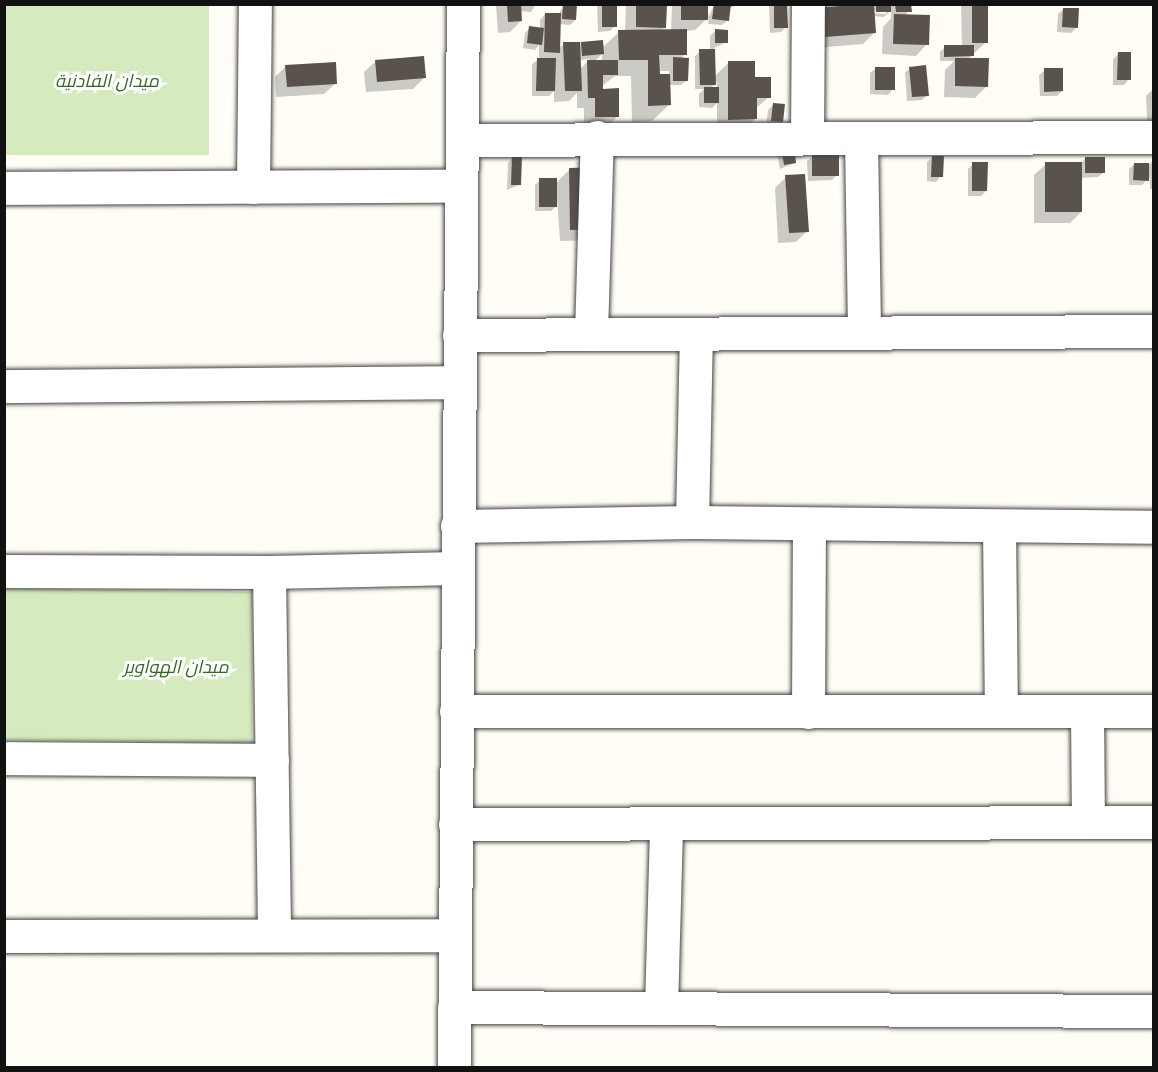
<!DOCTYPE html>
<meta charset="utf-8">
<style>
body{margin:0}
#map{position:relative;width:1158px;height:1072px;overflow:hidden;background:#fffdf5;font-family:"Noto Serif",Cairo,serif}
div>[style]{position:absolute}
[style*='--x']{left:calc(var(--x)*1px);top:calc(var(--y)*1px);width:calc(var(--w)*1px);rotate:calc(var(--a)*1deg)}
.green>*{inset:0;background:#d5ebbd}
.shadow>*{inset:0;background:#0003}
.building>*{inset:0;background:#5a524d}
.roads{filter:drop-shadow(0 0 2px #444) drop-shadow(0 0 2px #444)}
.minor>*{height:33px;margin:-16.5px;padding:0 16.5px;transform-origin:16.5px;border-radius:16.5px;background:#fff}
span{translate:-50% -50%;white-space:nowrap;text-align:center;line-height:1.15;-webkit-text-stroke:6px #fff;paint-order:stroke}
.park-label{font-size:18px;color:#2f6b1f;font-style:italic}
.frame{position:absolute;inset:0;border:6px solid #111;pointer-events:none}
</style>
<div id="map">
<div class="green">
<i style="clip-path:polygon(5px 4px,209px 5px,209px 155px,5px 155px)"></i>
<i style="clip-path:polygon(5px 588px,252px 592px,252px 743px,5px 740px)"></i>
</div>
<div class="shadow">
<i style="clip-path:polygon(496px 4px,536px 4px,531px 12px,520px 11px,521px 21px,510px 32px,498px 33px)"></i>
<i style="clip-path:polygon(597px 4px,615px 4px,615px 26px,610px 31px,598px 32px)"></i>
<i style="clip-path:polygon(evenodd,626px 4px,665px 4px,665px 27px,661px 31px,671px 31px,672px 4px,706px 4px,709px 17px,714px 4px,742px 4px,729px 8px,728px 20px,722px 25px,708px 24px,709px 17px,695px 30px,685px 31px,685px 54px,681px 59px,687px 80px,681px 85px,669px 85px,669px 105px,652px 121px,632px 122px,631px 76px,615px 76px,602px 86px,617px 117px,606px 128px,584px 128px,584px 108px,577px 108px,577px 93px,569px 101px,554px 102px,554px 91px,549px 96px,532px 96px,532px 64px,539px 59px,539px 45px,535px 50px,523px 48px,525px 33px,530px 28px,540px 29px,540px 20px,545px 14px,558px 15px,564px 5px,575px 20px,570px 25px,559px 24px,558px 49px,564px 44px,582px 43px,602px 48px,619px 32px,625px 32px,626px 4px,602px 54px,602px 61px,595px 61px,602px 54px,626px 4px,590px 59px,580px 69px,579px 60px,590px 59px,626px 4px,658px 71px,669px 71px,669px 76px,658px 76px,658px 71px)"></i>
<i style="clip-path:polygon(769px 4px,786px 4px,786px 27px,781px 32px,770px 33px)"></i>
<i style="clip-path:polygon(evenodd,872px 4px,912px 4px,905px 16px,927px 44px,916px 56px,882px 54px,883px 27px,891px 18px,891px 10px,884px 17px,873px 16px,874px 33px,863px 44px,814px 48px,812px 20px,872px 4px,868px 10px,886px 11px,886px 14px,868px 13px,868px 10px)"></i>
<i style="clip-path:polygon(961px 4px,986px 4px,986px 42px,968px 59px,987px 86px,975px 98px,944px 97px,945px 70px,954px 61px,940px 61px,940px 52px,945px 47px,962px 47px)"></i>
<i style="clip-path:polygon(1064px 9px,1077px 27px,1071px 33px,1057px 32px,1058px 14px)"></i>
<i style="clip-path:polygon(evenodd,715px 31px,727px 42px,714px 48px,714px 77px,728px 63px,754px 78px,769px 97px,755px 109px,755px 119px,744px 130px,717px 130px,717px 103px,712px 108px,699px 107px,699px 94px,704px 89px,695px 89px,695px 56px,700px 51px,710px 51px,710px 36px,715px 31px,717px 81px,717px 89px,710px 89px,717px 81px)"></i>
<i style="clip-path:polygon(1118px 54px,1129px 79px,1124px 85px,1113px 85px,1113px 59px)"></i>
<i style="clip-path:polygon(376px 61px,424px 78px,413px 89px,366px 92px,364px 72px)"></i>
<i style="clip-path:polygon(286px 66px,336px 83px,324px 94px,276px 97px,275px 77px)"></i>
<i style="clip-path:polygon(876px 68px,893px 89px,888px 95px,870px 94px,870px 73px)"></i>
<i style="clip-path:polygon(910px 68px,927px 95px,922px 100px,907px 101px,905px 73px)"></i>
<i style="clip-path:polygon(1045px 70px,1062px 91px,1057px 96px,1040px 96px,1039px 75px)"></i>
<i style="clip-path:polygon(1154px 88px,1154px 131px,1148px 132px,1146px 96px)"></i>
<i style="clip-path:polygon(774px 104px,782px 121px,776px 126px,766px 125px,768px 110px)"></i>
<i style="clip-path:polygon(782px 147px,795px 163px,780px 169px,777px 152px)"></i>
<i style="clip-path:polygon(813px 156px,837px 175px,832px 180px,808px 181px,807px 161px)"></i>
<i style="clip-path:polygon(513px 157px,519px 185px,507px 190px,508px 163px)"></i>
<i style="clip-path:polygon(933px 157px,941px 176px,936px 182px,927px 181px,927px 162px)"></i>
<i style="clip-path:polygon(1086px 158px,1104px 172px,1098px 177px,1081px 178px,1081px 212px,1070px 223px,1034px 223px,1034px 175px,1046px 164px,1081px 163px)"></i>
<i style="clip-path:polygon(1154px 159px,1154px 189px,1150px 189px,1150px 177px,1142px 185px,1129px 185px,1129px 169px,1135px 164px,1150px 164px)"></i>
<i style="clip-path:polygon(973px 164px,986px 191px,981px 196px,968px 196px,968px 169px)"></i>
<i style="clip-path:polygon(570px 169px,595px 240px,560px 241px,556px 183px)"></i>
<i style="clip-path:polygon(786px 177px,807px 231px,796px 242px,778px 243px,775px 188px)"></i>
<i style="clip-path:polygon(540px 180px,556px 206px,551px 211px,535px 211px,535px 185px)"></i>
</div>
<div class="building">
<i style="clip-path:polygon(507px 4px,521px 4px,522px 21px,508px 22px)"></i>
<i style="clip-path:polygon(563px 4px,577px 4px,576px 20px,562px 19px)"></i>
<i style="clip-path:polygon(602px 4px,617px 4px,617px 27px,602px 27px)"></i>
<i style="clip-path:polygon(636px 4px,667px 4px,666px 28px,636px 27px)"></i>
<i style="clip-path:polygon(681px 4px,708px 4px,708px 20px,681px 20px)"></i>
<i style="clip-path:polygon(714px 4px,731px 4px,729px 21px,712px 19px)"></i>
<i style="clip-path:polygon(774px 4px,787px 4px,788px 28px,774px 28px)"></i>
<i style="clip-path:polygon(874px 4px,876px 33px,825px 37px,823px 7px)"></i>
<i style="clip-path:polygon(876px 4px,891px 4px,891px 12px,876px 12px)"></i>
<i style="clip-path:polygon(895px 4px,911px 4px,912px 12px,896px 12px)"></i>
<i style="clip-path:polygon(972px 4px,988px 4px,988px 43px,972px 43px)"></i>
<i style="clip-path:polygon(1063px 8px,1079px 8px,1078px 28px,1062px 27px)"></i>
<i style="clip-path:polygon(545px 13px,561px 13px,560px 53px,544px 52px)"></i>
<i style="clip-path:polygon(894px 14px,930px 15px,929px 45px,893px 44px)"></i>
<i style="clip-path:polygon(529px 26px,544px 28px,542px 45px,527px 43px)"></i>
<i style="clip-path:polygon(687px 29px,687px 55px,659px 55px,660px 74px,670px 74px,671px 105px,648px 106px,648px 60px,619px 60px,618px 30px)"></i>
<i style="clip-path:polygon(715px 29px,728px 30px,728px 43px,715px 43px)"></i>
<i style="clip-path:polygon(603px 40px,604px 54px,582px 56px,581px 42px)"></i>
<i style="clip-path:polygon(563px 42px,580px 42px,582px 91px,565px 91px)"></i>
<i style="clip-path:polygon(944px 45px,974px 45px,974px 56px,944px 57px)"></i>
<i style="clip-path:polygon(699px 49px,715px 49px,716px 85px,700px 85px)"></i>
<i style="clip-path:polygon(1118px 52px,1131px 52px,1131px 80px,1117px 80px)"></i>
<i style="clip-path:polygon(424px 56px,426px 78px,377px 82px,375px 60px)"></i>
<i style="clip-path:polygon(673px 57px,689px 58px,688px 81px,673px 81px)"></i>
<i style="clip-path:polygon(537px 58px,556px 58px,555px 91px,536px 91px)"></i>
<i style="clip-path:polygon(955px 58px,989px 58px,988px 87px,955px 86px)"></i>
<i style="clip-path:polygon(587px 60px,618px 60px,618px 75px,603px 75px,603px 89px,619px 88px,619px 117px,595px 117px,595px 98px,588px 98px)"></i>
<i style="clip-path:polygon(728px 61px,755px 61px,755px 77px,771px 77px,771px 98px,757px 98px,757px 119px,728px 120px)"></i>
<i style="clip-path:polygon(336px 62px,337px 84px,287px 87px,285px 65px)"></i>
<i style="clip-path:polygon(926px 65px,929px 96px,912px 97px,909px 67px)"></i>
<i style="clip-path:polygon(875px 67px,895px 67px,895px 90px,875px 90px)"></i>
<i style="clip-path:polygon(1044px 68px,1063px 68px,1063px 91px,1044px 92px)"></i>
<i style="clip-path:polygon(704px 87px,719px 87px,719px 103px,704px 103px)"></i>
<i style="clip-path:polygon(773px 103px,785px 104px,783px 122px,771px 121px)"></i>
<i style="clip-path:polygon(794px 144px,796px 163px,784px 165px,781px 146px)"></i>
<i style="clip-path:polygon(812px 154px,839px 154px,839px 176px,812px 176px)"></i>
<i style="clip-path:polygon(512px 156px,522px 156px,521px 185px,511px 185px)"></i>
<i style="clip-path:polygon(932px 156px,944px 156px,943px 177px,931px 177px)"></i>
<i style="clip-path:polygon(1085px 157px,1105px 157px,1105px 173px,1085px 173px)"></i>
<i style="clip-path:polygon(972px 162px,988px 162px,987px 191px,972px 191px)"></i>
<i style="clip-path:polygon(1045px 162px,1082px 162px,1082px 212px,1045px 212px)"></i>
<i style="clip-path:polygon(1134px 163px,1149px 163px,1149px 181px,1133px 180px)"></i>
<i style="clip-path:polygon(607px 167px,608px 229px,570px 230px,569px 168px)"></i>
<i style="clip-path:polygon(805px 174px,809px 232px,789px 233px,785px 175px)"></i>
<i style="clip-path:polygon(539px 178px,557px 178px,557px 207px,539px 207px)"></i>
</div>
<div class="roads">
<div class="minor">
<i style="--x:807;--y:138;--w:134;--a:-89.6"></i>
<i style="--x:861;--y:138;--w:195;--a:89.1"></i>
<i style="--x:462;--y:140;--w:692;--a:-0.25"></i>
<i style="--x:253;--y:187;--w:183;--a:-89.4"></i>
<i style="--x:4;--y:188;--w:456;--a:-0.3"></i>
<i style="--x:591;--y:334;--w:197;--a:-88.3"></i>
<i style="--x:459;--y:335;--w:695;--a:-0.33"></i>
<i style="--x:4;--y:386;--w:454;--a:-0.5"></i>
<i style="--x:692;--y:522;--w:188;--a:-88.8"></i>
<i style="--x:457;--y:526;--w:235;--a:-1"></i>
<i style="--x:692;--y:522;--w:462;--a:0.6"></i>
<i style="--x:999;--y:527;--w:183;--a:89.4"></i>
<i style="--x:4;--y:571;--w:265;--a:0.2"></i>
<i style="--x:269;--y:572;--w:188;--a:-1.2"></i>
<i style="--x:269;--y:572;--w:362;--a:89.2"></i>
<i style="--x:456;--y:711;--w:698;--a:0"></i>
<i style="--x:808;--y:712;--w:187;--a:-89.7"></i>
<i style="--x:1087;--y:712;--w:110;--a:89.5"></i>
<i style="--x:4;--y:758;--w:268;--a:0.4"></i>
<i style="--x:455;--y:824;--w:699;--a:-0.16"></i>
<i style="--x:4;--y:936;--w:451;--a:-0.1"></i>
<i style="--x:454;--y:1007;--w:700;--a:0.33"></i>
<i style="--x:661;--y:1008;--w:184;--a:-88.4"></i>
<i style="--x:454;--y:1068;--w:1064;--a:-89.52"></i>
</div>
</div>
<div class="park-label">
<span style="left:107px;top:80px">ميدان الفادنية</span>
<span style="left:176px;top:666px">ميدان الهواوير</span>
</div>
<div class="frame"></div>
</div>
